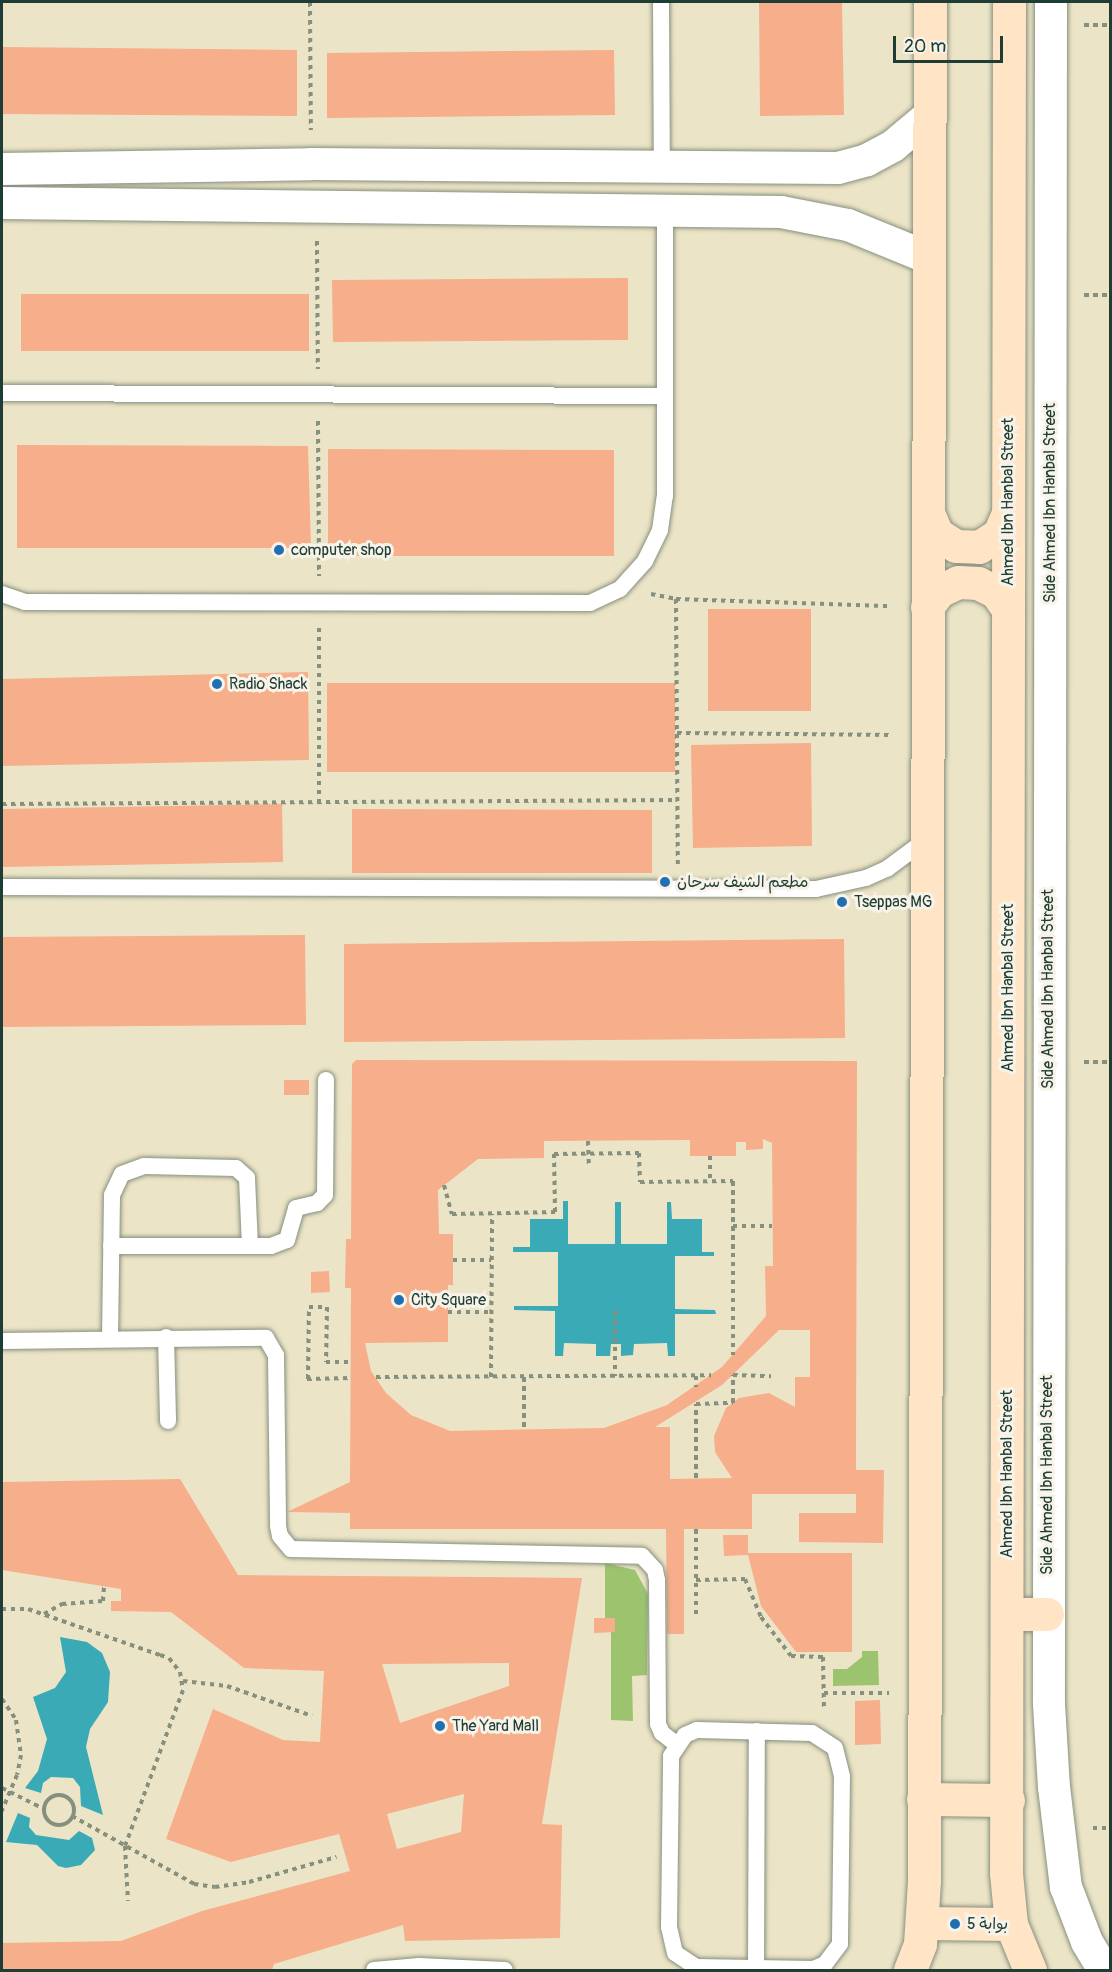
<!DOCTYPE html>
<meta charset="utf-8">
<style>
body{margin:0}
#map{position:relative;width:1112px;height:1972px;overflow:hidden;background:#ece4c7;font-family:Pangolin,"Playpen Sans Arabic",sans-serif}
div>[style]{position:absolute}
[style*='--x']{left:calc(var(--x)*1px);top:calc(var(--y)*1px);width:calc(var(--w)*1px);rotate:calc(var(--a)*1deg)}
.green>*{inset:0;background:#9cc46f}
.water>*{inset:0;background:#39aab6}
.building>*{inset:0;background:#f6ae8b}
.path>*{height:4px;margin-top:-2px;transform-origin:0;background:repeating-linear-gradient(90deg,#86907e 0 4.5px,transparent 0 9px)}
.path>.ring{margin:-2px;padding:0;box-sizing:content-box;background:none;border:4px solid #86907e;border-radius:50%}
.roads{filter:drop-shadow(0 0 2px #86907e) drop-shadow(0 0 2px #86907e)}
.lane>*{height:16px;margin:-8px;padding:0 8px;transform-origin:8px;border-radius:8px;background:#fff}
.street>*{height:32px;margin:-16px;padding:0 16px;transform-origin:16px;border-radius:16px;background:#fff}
.secondary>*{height:33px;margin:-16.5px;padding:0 16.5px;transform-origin:16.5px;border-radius:16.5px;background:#ffe4c6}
.dots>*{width:16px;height:16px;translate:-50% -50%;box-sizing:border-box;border:3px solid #f7f3e8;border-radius:50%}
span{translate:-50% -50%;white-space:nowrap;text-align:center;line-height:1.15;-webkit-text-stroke:6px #f7f3e8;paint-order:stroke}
.street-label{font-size:16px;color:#1f3d34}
.poi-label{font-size:16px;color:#1f3d34}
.left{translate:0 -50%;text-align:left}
.frame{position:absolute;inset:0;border:3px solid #1f3d34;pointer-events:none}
.scale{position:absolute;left:893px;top:36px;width:110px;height:27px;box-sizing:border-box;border:3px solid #1f3d34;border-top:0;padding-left:8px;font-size:18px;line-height:21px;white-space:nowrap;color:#1f3d34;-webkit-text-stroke:4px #f7f3e8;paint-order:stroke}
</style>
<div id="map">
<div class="green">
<i style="clip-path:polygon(605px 1563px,635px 1570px,648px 1594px,647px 1675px,632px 1676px,633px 1721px,611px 1720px,611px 1632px,615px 1632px,615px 1619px,605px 1618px)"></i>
<i style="clip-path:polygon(862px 1651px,878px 1651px,879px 1685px,833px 1686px,833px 1669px,847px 1669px,862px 1657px)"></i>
</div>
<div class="water">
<i style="clip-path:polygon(563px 1201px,568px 1201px,568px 1244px,615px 1244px,615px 1202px,621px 1202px,621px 1244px,667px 1244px,667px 1202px,671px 1202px,672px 1219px,702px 1219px,702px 1252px,714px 1252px,714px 1256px,675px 1256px,675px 1309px,715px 1310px,716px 1314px,675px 1314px,675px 1356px,668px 1356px,667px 1343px,634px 1344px,633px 1355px,621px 1356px,621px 1344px,611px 1344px,610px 1356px,596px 1356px,596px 1344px,564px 1343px,563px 1356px,555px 1356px,555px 1311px,514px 1310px,514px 1306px,558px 1306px,558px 1252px,513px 1252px,513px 1247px,530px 1247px,530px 1219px,563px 1219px)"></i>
<i style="clip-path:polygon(60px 1637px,87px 1642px,102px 1653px,110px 1672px,108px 1702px,90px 1729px,86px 1747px,103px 1815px,81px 1806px,80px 1787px,73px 1778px,51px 1777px,43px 1783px,41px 1793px,25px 1788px,38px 1771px,47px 1739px,33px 1697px,55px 1688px,66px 1672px)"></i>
<i style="clip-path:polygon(18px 1813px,30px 1818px,29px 1827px,36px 1835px,69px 1840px,79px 1831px,92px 1838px,95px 1850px,81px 1865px,66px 1868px,58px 1866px,37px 1845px,6px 1842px)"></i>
</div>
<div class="building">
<i style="clip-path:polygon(759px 2px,842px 2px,844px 115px,760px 116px)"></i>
<i style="clip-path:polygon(2px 47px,297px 50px,297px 116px,2px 114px)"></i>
<i style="clip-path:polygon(614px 50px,615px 115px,327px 118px,327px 53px)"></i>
<i style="clip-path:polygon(628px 278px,628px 340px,333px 342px,332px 280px)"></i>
<i style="clip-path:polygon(21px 294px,309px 294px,309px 351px,21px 351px)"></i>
<i style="clip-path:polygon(17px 445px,308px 446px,311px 548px,17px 548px)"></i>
<i style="clip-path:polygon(328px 449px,614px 450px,614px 556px,328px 556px)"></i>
<i style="clip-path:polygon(708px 609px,811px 609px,811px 711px,708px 711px)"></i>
<i style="clip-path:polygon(308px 672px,309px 760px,2px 766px,2px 679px)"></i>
<i style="clip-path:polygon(327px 683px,675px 683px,675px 772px,327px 772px)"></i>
<i style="clip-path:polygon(811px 743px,812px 846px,693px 848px,691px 745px)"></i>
<i style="clip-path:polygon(282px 804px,283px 862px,2px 867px,2px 809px)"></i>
<i style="clip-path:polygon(352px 809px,652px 810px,652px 873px,352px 873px)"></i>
<i style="clip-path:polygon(305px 935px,306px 1025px,2px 1027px,2px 937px)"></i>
<i style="clip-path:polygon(844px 939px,845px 1038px,344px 1042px,344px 944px)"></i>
<i style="clip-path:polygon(evenodd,356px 1060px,857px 1061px,856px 1470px,884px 1470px,883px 1543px,799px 1542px,799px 1513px,856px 1513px,856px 1494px,752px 1494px,752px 1529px,684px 1529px,684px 1634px,667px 1634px,666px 1529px,350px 1529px,350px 1513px,287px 1512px,350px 1482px,351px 1288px,345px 1288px,346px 1239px,351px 1239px,352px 1064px,356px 1060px,763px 1139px,772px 1143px,773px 1266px,765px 1266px,766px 1316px,722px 1367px,667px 1405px,604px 1428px,450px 1431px,411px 1415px,386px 1393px,371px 1371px,365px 1343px,448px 1342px,448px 1285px,453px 1285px,453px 1234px,439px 1234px,438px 1190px,478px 1159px,544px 1158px,544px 1141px,690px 1140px,690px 1156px,736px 1156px,736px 1142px,746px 1142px,746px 1150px,763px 1149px,763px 1139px,356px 1060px,779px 1330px,810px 1330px,810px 1377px,795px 1377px,795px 1407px,769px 1393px,739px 1398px,726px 1408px,714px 1436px,715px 1452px,732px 1478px,670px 1479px,670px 1427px,655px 1427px,722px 1385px,779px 1330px)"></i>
<i style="clip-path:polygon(284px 1080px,309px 1080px,309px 1095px,284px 1095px)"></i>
<i style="clip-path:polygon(329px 1271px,330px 1292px,311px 1293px,311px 1272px)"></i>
<i style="clip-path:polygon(evenodd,180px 1479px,238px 1575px,582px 1578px,542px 1824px,562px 1825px,560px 1938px,405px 1941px,403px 1925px,274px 1964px,272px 1970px,2px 1970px,2px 1943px,121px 1941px,202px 1911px,350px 1871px,339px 1834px,231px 1862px,166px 1839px,213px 1709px,283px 1740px,320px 1742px,324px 1671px,244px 1668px,171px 1612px,111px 1611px,111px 1601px,121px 1601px,121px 1589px,2px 1570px,2px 1482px,180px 1479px,509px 1663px,509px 1686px,400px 1723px,382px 1664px,509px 1663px,180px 1479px,464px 1794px,461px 1832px,397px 1849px,387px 1814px,464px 1794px)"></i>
<i style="clip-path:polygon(723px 1535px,748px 1535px,748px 1553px,852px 1553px,852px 1652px,796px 1652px,761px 1606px,748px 1555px,724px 1556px)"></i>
<i style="clip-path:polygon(594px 1618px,615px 1618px,615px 1632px,594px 1633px)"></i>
<i style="clip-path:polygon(880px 1700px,881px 1744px,855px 1745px,855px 1701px)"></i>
</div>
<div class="path">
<i style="--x:310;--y:2;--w:128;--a:89.6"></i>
<i style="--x:1084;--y:25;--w:26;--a:0"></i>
<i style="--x:317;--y:241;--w:128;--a:89.6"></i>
<i style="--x:1084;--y:295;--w:26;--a:0"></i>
<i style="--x:318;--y:421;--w:155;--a:89.6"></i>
<i style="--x:651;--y:594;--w:25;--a:11"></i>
<i style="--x:676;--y:599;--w:216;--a:1.9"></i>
<i style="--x:676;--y:599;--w:265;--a:89.6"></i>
<i style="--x:319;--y:628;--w:174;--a:90"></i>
<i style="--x:677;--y:733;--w:215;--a:0.5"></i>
<i style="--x:2;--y:804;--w:675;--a:-0.34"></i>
<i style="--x:1084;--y:1062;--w:26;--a:0"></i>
<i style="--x:588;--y:1141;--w:25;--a:88"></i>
<i style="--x:710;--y:1156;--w:25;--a:90"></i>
<i style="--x:444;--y:1185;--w:30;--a:75"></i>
<i style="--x:452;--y:1214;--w:103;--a:-1.1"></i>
<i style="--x:555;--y:1212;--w:58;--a:-91"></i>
<i style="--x:554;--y:1154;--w:85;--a:-0.7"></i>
<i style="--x:639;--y:1153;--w:29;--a:88"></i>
<i style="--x:640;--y:1182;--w:93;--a:-0.6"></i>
<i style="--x:733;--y:1181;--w:174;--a:90"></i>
<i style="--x:733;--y:1226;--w:39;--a:0"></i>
<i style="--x:453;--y:1260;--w:38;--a:0"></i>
<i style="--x:615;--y:1311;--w:65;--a:90"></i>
<i style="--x:448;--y:1312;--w:43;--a:0"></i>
<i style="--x:696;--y:1376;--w:11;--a:90"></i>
<i style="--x:376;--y:1377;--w:335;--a:-0.3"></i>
<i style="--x:491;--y:1377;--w:163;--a:-89.6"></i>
<i style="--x:524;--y:1377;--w:53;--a:90"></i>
<i style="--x:307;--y:1379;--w:44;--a:-1.3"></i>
<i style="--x:308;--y:1379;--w:72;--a:-89.2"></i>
<i style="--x:309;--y:1307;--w:18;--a:0"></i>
<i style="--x:327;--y:1307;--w:55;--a:91"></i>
<i style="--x:326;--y:1362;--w:25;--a:0"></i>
<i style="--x:696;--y:1478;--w:74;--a:-90"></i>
<i style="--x:696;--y:1404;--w:37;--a:-2"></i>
<i style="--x:733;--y:1403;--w:28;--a:-90"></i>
<i style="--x:733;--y:1375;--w:38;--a:2"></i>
<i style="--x:696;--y:1529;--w:87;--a:90"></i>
<i style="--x:696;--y:1580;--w:49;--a:-1.2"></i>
<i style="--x:745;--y:1579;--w:41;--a:67.2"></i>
<i style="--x:761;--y:1617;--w:49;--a:52.4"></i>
<i style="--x:791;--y:1656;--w:32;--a:2"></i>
<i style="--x:823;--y:1657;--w:51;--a:88.9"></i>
<i style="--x:2;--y:1609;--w:26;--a:0"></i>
<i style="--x:28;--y:1609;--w:140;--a:19.2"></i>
<i style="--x:160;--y:1655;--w:9;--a:18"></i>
<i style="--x:169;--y:1658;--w:18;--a:52"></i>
<i style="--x:180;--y:1672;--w:18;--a:81"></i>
<i style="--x:183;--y:1690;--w:166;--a:110.4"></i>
<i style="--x:125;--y:1846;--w:55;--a:86.9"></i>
<i style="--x:44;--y:1614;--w:21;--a:-29"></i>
<i style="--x:62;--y:1604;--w:41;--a:-4.2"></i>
<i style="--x:103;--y:1601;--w:15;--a:-86"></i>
<i style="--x:183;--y:1681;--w:44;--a:6.5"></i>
<i style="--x:227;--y:1686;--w:90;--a:19.4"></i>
<i style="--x:824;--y:1693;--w:65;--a:0"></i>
<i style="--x:2;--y:1699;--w:25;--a:56"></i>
<i style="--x:16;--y:1720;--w:35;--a:82"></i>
<i style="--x:21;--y:1755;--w:20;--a:101"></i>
<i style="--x:17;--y:1775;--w:39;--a:113"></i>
<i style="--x:2;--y:1788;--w:47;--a:26.6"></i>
<i class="ring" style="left:44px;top:1795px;width:26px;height:26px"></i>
<i style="--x:72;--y:1816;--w:140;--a:29.1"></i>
<i style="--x:194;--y:1884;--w:21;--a:8"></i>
<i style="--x:215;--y:1887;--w:34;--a:-8"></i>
<i style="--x:249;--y:1882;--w:91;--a:-16"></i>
<i style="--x:1093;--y:1828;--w:17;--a:0"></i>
</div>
<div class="roads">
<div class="lane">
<i style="--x:661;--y:2;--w:164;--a:89.7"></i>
<i style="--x:2;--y:393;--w:663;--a:0.26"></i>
<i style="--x:2;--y:594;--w:24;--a:19"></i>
<i style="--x:25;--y:602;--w:565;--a:0.1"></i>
<i style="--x:590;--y:603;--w:33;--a:-25"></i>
<i style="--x:620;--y:589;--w:38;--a:-48"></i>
<i style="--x:645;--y:561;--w:34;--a:-64"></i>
<i style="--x:660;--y:530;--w:34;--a:-82"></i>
<i style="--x:665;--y:496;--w:285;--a:-90"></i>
<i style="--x:2;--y:887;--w:814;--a:0.14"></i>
<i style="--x:816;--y:889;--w:51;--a:-12.4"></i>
<i style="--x:866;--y:878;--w:24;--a:-24"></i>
<i style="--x:888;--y:868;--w:49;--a:-36.6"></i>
<i style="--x:111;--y:1246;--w:160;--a:0"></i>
<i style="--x:271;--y:1246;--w:17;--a:-21"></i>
<i style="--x:287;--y:1240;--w:33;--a:-74"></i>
<i style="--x:296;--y:1208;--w:22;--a:-13"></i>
<i style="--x:317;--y:1203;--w:11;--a:-45"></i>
<i style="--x:325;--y:1195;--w:115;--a:-89.5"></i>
<i style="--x:166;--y:1337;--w:84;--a:88.6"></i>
<i style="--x:110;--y:1339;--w:144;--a:-89.2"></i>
<i style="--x:112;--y:1195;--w:23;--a:-65"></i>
<i style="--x:122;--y:1174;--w:23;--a:-20"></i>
<i style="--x:144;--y:1166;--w:92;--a:1.2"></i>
<i style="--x:236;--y:1168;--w:15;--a:42"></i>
<i style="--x:247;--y:1178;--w:68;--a:87.5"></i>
<i style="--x:2;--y:1341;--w:264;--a:-0.7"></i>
<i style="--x:266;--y:1338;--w:20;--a:60"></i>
<i style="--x:276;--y:1355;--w:171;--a:89.3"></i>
<i style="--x:278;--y:1526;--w:10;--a:79"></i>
<i style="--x:280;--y:1536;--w:17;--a:50"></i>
<i style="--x:291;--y:1549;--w:351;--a:1.1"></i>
<i style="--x:642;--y:1556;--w:19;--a:47"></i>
<i style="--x:655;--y:1570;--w:10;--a:79"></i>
<i style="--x:657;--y:1580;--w:144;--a:89.6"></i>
<i style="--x:658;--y:1724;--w:10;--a:66"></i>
<i style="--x:662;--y:1733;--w:18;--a:38"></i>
<i style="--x:697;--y:1730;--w:115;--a:1.5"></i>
<i style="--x:812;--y:1733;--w:27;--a:33"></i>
<i style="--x:835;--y:1748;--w:29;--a:76"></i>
<i style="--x:842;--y:1776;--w:168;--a:90.7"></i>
<i style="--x:840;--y:1944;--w:25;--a:127"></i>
<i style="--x:825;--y:1964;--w:13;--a:157"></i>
<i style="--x:813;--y:1969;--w:117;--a:-179"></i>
<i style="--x:696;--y:1967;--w:25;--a:-146"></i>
<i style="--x:675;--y:1953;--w:27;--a:-103"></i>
<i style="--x:669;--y:1927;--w:171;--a:-89.3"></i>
<i style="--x:671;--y:1756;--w:25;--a:-56"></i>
<i style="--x:685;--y:1735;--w:13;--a:-23"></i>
<i style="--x:374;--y:1970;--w:45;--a:-5.1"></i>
<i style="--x:419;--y:1966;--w:86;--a:2.7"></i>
<i style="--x:756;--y:1970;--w:239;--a:-89.8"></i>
</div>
<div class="street">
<i style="--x:1051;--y:2;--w:1702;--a:90.07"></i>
<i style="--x:1049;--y:1704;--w:83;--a:86.6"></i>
<i style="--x:1054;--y:1787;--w:101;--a:83.2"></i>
<i style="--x:1066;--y:1887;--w:59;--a:69.1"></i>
<i style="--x:1087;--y:1942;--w:33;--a:59"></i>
<i style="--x:2;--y:169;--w:309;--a:-0.9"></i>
<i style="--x:311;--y:164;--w:527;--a:0.43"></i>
<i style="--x:838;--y:168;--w:30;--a:-15"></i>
<i style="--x:867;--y:160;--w:30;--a:-28"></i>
<i style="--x:893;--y:146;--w:48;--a:-40"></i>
<i style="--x:2;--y:203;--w:779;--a:0.66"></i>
<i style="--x:781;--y:212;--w:68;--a:11"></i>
<i style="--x:848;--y:225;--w:87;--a:22.2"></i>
</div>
<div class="secondary">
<i style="--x:1009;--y:2;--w:1871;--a:90.09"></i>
<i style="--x:1006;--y:1873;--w:51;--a:84.4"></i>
<i style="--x:1011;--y:1924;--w:50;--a:67.6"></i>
<i style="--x:928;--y:513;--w:23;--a:67"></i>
<i style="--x:937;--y:534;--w:22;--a:32"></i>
<i style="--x:956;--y:546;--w:23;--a:2"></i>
<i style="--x:979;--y:547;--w:24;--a:-33"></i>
<i style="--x:999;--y:534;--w:23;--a:-67"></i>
<i style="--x:927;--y:607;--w:20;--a:-53"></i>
<i style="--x:939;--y:591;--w:21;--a:-25"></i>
<i style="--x:958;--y:582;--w:20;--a:3"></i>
<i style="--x:978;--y:583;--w:20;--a:27"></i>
<i style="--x:996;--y:592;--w:21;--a:55"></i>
<i style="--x:1007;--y:1614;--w:40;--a:0"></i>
<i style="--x:923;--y:1799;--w:85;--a:0.7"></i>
<i style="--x:923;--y:1923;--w:88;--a:0.7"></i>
<i style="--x:910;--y:1970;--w:28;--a:-69"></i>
<i style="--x:920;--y:1944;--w:64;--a:-86.4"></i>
<i style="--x:924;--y:1880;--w:1878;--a:-89.82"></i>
</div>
</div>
<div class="dots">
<i style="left:279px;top:550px;background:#1f6fb2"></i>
<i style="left:217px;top:684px;background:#1f6fb2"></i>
<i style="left:665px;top:882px;background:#1f6fb2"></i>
<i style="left:842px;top:902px;background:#1f6fb2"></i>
<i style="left:399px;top:1300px;background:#1f6fb2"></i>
<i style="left:440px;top:1726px;background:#1f6fb2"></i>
<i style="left:955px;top:1924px;background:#1f6fb2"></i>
</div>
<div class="street-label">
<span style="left:1008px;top:502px;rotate:-90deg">Ahmed Ibn Hanbal Street</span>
<span style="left:1050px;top:503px;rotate:-90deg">Side Ahmed Ibn Hanbal Street</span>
<span style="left:1008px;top:988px;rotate:-90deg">Ahmed Ibn Hanbal Street</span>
<span style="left:1048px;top:989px;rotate:-90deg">Side Ahmed Ibn Hanbal Street</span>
<span style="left:1007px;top:1474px;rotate:-90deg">Ahmed Ibn Hanbal Street</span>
<span style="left:1047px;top:1475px;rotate:-90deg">Side Ahmed Ibn Hanbal Street</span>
</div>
<div class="poi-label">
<span class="left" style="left:291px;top:550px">computer shop</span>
<span class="left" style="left:229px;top:684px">Radio Shack</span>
<span class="left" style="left:677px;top:882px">مطعم الشيف سرحان</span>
<span class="left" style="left:854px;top:902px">Tseppas MG</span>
<span class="left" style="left:411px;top:1300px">City Square</span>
<span class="left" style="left:452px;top:1726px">The Yard Mall</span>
<span class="left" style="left:967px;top:1924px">بوابة 5</span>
</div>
<div class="frame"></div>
<div class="scale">20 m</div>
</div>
